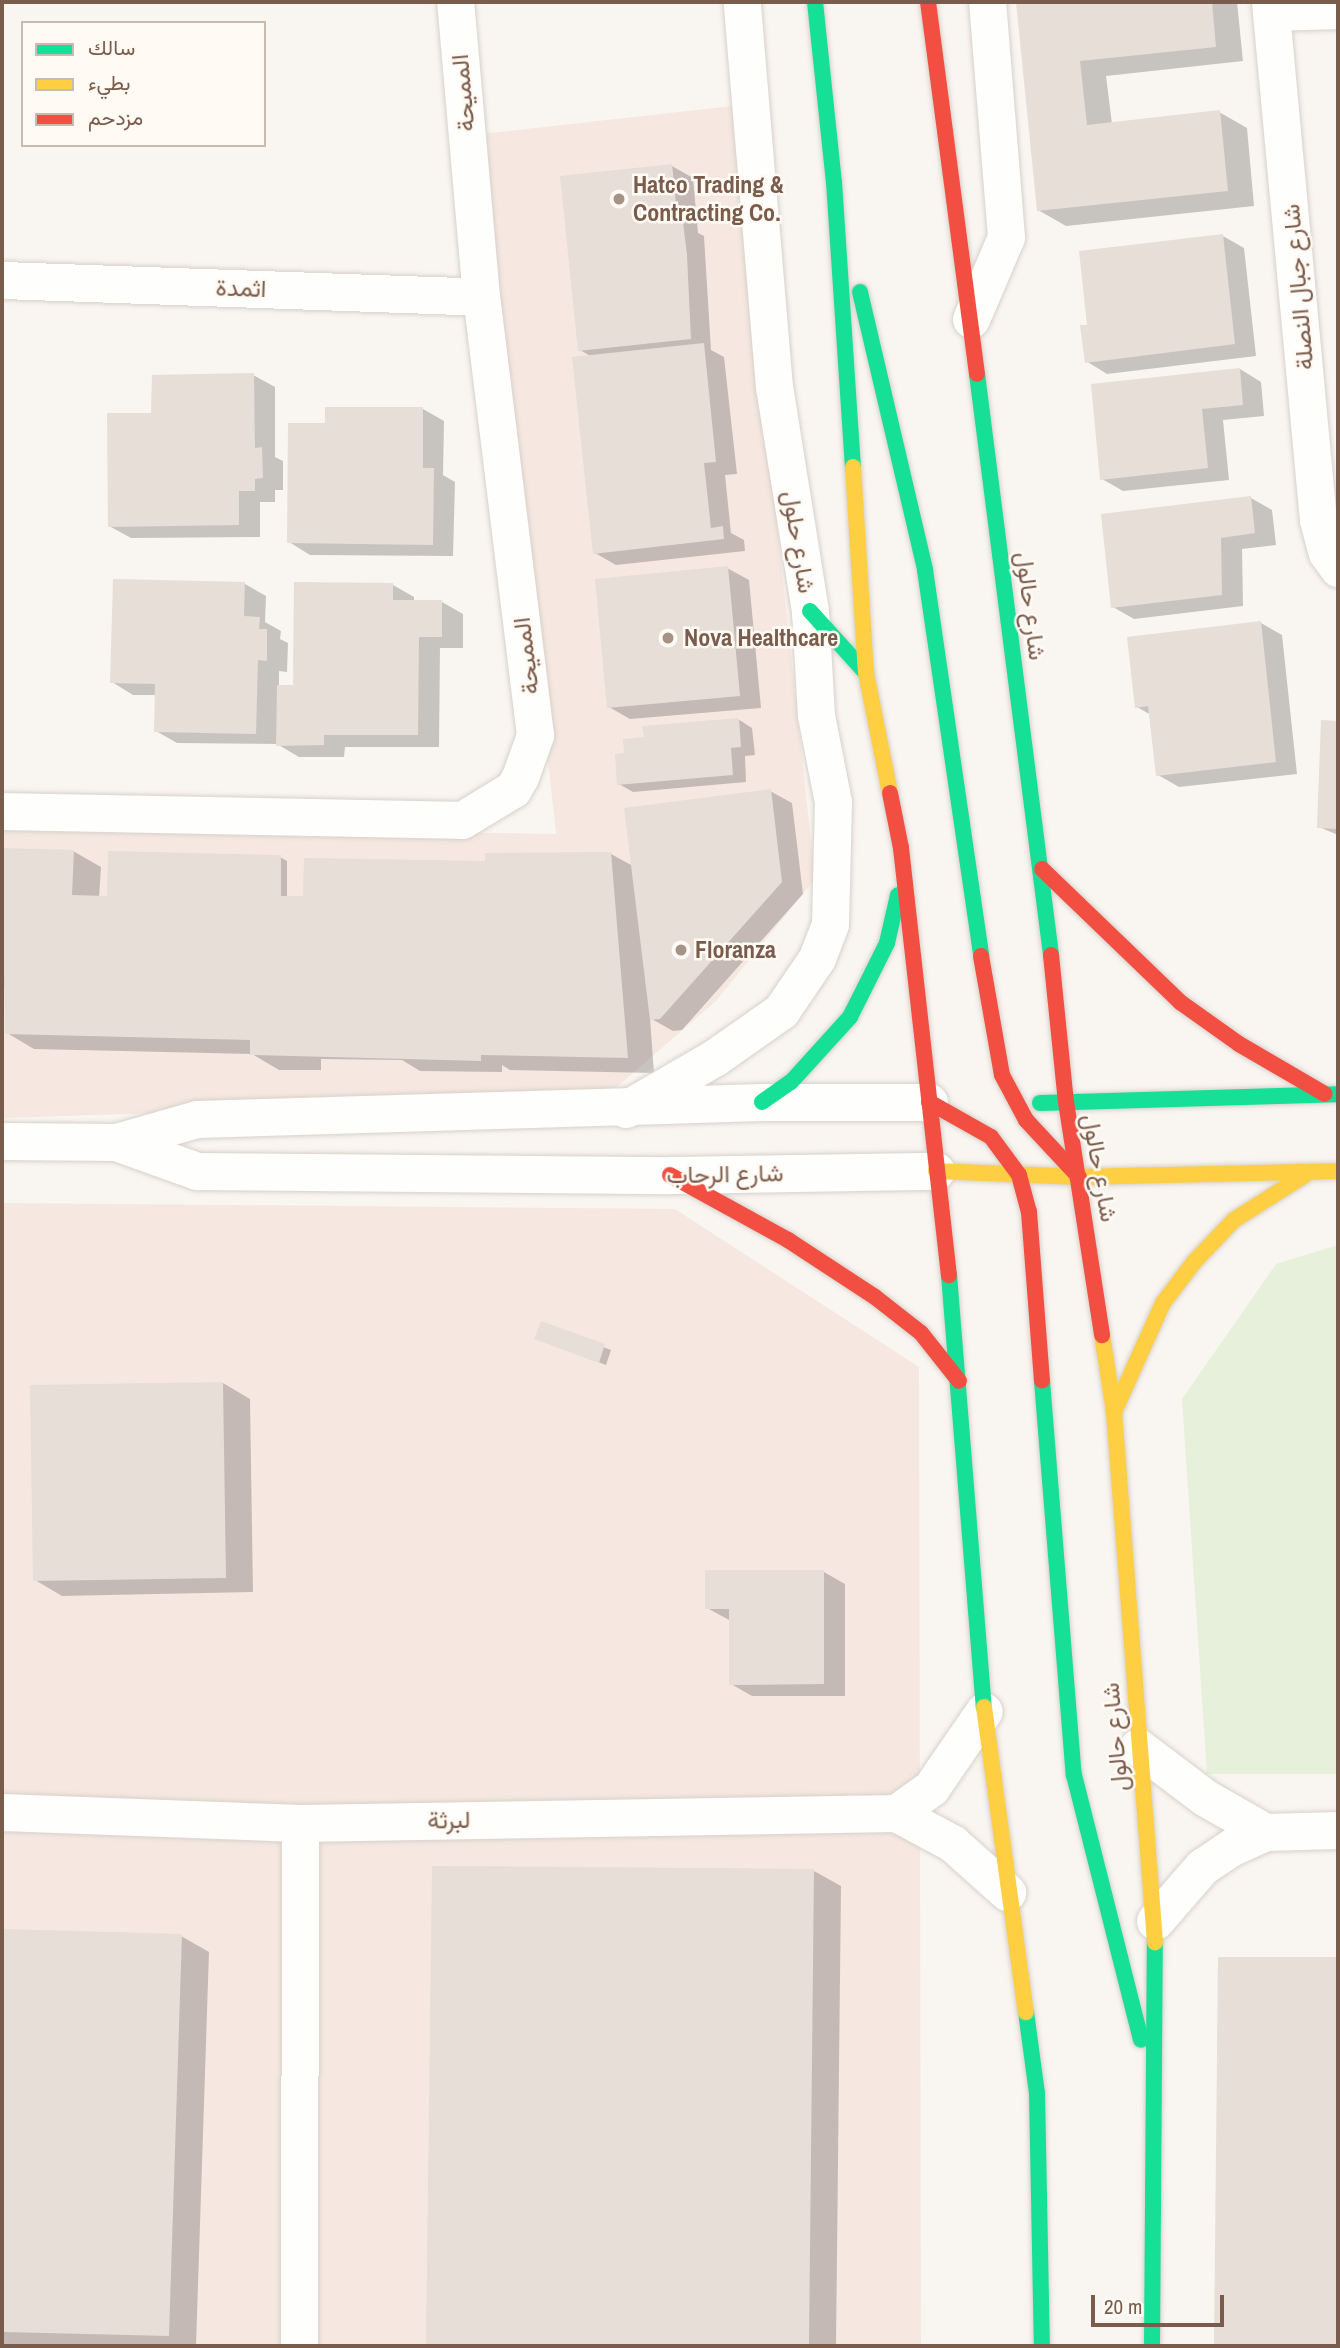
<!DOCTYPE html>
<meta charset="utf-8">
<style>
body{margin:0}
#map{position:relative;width:1340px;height:2348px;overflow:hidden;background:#f9f5f0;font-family:"Archivo Narrow",Vazirmatn,sans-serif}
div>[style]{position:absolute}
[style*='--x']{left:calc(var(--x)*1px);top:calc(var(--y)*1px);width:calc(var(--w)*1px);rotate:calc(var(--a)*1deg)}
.commercial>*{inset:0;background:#f6e8e1}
.green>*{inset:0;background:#e7f0db}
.shadow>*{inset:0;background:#0003}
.building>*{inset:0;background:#e6ded7}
.roads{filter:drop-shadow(0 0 2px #d7d1cb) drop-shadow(0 0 2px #d7d1cb)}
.street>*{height:37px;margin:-18.5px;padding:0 18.5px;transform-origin:18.5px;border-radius:18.5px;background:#fefefd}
.fast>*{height:16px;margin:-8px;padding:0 8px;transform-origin:8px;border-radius:8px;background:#16e098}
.slow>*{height:16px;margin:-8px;padding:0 8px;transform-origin:8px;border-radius:8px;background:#ffcf43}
.jam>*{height:16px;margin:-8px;padding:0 8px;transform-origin:8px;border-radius:8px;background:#f24e42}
.dots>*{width:19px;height:19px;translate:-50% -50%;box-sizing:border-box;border:4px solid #fffaf3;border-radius:50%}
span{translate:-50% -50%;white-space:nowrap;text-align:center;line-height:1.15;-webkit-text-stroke:5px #fffaf3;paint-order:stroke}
.street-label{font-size:24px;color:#7a5c4d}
.poi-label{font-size:24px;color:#7a5c4d;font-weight:700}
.left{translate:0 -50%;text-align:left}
.frame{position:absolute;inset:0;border:4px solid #7a5c4d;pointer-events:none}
.legend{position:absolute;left:21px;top:21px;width:245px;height:126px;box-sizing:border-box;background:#fffaf3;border:2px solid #cabbb1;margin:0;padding:9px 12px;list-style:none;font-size:21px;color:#7a5c4d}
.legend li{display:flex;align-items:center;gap:14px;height:35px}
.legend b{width:35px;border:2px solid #cabbb1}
.scale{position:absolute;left:1091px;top:2295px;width:133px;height:32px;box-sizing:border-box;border:4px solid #7a5c4d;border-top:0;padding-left:9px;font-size:21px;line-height:24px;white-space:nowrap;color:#7a5c4d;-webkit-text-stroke:5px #fffaf3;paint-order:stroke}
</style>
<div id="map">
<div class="commercial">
<i style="clip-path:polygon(732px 106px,815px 879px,716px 1001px,603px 1099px,2px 1118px,2px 825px,556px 834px,480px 134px)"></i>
<i style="clip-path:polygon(2px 1203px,675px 1209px,919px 1367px,921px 2346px,2px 2346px)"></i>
</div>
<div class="green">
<i style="clip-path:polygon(1338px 1245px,1338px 1774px,1207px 1774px,1182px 1399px,1276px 1264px)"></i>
</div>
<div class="shadow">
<i style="clip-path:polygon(1018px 2px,1237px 2px,1243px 61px,1106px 76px,1112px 124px,1219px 112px,1247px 128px,1254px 206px,1066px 226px,1038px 210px)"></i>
<i style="clip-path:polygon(672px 166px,693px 178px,698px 233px,704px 236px,711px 350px,724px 357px,737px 474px,725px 475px,731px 533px,744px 540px,745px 551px,616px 565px,595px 553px,592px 357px,580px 350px)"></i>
<i style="clip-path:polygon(1223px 236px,1244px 248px,1256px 356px,1107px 374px,1086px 361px,1089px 326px)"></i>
<i style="clip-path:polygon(1240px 369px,1261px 382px,1264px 416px,1223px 420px,1229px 480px,1123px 491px,1102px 479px)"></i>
<i style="clip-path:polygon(253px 375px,275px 387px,275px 457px,283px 461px,283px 490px,275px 490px,275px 502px,260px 502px,260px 537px,131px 538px,109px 526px,153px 414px)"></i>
<i style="clip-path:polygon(423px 409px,444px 421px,443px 475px,455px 482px,453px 556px,310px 555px,289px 542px,326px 425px)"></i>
<i style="clip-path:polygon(1251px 498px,1272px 510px,1276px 545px,1242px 549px,1243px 606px,1134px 619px,1113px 607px)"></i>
<i style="clip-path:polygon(727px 568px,749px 580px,761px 708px,630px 719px,609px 707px)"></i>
<i style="clip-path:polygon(245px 584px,266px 596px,265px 622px,281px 631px,280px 639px,288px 643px,287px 672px,279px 671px,279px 687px,295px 687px,393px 585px,414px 597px,414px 602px,442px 602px,463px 614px,463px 648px,440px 648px,439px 747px,345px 747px,344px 757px,299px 757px,277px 744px,177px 743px,156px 731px,157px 695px,133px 695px,112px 682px)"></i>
<i style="clip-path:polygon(1261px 623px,1282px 635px,1297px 774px,1179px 787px,1158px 775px,1151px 715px,1137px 707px)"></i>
<i style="clip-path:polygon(738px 719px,752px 728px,755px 755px,745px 756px,746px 782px,633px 792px,619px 784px,626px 755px,646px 739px)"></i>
<i style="clip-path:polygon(1322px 722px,1338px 723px,1338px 835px,1319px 827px)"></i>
<i style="clip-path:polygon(770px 791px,792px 803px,803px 894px,682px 1030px,673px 1031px,650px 1018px,654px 1073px,510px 1070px,502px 1065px,502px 1072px,420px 1071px,402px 1060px,321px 1059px,321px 1070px,279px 1070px,252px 1054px,34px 1049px,7px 1033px,8px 986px,2px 986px,2px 849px,73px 851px,101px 867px,99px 898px,280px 857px,287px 861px,287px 898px,305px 898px,484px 863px,611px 854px,633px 866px)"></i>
<i style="clip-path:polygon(542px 1324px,611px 1350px,606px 1365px,536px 1339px)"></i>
<i style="clip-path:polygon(223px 1383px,250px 1399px,253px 1592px,62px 1596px,35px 1580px)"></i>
<i style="clip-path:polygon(824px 1572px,845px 1584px,845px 1696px,752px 1696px,731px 1684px,731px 1621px,707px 1608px)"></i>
<i style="clip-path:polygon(433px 1868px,814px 1871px,841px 1886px,836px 2346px,428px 2346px)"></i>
<i style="clip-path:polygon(2px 1931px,181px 1936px,209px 1952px,196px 2346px,2px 2346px)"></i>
<i style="clip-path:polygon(1220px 1959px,1338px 1959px,1338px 2346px,1216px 2346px)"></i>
</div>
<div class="building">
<i style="clip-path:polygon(1016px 2px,1212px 2px,1216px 47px,1080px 61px,1087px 125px,1220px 110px,1228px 191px,1037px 211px)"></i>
<i style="clip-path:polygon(672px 164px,678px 223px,683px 222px,687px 255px,691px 339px,578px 351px,560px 176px)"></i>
<i style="clip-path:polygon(1223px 234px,1235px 344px,1085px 363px,1080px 325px,1087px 325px,1079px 251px)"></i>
<i style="clip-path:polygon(704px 343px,716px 462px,704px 463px,711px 528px,723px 526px,724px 539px,593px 554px,572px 357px)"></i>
<i style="clip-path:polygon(1240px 368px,1243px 405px,1202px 409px,1208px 468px,1100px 480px,1091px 384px)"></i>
<i style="clip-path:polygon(254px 373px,255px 448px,262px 447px,263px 478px,255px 479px,255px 491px,239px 491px,239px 525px,108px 527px,107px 413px,151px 413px,152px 375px)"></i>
<i style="clip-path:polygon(325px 407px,423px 407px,423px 468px,434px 468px,433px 545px,287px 543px,288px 423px,325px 423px)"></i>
<i style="clip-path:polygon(1251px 496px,1255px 533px,1221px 538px,1222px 595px,1111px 608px,1101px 514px)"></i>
<i style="clip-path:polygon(728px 566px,740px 696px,607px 708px,595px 579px)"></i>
<i style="clip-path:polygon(113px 579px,245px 582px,244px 616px,260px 617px,259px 629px,267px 629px,267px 661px,258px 660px,256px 734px,154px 732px,155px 684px,110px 683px)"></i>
<i style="clip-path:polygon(294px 582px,393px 583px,393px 600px,442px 600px,442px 637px,419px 637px,418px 735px,324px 735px,324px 745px,276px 746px,277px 685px,293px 685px)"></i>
<i style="clip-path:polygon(1261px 621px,1276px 762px,1156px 776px,1148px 706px,1135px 708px,1127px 637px)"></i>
<i style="clip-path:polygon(739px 718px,741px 747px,731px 748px,733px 775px,617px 785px,615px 754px,624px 753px,623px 739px,644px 737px,642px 726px)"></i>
<i style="clip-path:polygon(1321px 720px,1338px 721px,1338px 829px,1317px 828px)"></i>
<i style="clip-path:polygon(771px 789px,782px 882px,660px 1019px,650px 1020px,624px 808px)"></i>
<i style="clip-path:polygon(2px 848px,74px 850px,72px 895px,107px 896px,108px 851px,281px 855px,281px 896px,303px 896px,304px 858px,485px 861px,485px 853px,611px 852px,628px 1058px,481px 1055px,481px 1061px,250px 1055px,250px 1040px,5px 1034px)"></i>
<i style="clip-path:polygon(541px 1321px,605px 1344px,599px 1363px,534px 1339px)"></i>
<i style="clip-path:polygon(223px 1382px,226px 1578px,33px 1581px,30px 1385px)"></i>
<i style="clip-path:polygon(705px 1570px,824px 1570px,824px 1684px,729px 1685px,729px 1609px,705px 1609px)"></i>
<i style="clip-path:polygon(432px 1866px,814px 1869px,809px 2346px,426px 2346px)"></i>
<i style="clip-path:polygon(2px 1929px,182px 1934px,169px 2336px,2px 2332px)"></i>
<i style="clip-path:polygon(1218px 1957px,1338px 1957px,1338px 2346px,1214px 2346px)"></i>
</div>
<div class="roads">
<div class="street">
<i style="--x:1270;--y:2;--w:520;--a:84.71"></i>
<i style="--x:1318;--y:520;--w:34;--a:75"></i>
<i style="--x:1327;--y:553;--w:19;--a:54"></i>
<i style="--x:1271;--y:12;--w:67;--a:-1.7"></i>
<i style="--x:2;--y:280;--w:479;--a:2"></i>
<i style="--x:971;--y:319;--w:89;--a:-66.9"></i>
<i style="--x:1006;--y:237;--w:236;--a:-94.6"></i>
<i style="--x:2;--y:811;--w:460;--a:1.1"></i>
<i style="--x:462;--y:820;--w:60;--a:-31.3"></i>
<i style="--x:513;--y:789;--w:14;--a:-60"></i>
<i style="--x:520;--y:777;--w:45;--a:-70.3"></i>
<i style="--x:535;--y:735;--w:441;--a:-97"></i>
<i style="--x:481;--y:297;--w:296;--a:-95"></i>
<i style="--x:626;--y:1109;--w:102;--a:-30.1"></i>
<i style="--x:714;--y:1058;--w:82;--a:-35"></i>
<i style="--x:781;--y:1011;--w:64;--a:-55.8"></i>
<i style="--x:817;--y:958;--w:36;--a:-69"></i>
<i style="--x:830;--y:924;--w:122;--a:-88.6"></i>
<i style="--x:833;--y:802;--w:89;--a:-101.1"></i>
<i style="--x:816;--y:715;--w:104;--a:-93.3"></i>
<i style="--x:810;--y:611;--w:227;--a:-99.1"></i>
<i style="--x:774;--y:387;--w:386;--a:-94.8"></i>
<i style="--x:2;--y:1141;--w:114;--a:0.5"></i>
<i style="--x:116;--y:1142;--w:84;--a:-15.9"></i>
<i style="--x:197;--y:1119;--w:565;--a:-1.72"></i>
<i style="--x:762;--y:1102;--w:167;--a:0"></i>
<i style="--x:116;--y:1142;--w:86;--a:19.7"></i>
<i style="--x:197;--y:1171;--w:473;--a:0.5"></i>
<i style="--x:670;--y:1175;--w:266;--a:-0.9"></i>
<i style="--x:1138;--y:1747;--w:83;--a:37.1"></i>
<i style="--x:1204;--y:1797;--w:70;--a:29.8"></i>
<i style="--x:2;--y:1812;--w:298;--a:2.1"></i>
<i style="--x:300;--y:1823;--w:596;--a:-0.96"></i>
<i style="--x:896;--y:1813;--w:64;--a:28.2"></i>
<i style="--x:952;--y:1843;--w:74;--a:41.7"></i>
<i style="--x:896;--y:1813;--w:43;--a:-35.5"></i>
<i style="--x:931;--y:1788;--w:93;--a:-55.5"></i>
<i style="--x:1155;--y:1921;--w:72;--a:-49"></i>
<i style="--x:1202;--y:1867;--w:36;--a:-34"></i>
<i style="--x:1232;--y:1847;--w:36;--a:-24"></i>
<i style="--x:1265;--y:1832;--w:73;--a:-1.6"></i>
<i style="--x:299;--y:2346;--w:523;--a:-89.89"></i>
</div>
<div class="fast">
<i style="--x:815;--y:2;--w:181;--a:84"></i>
<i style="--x:834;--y:182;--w:286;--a:86.2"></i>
<i style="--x:860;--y:292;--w:285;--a:76.8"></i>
<i style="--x:925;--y:570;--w:390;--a:81.7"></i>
<i style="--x:977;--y:374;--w:586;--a:82.74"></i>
<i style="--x:810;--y:611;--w:84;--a:47.9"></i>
<i style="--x:762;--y:1102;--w:35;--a:-35"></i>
<i style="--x:791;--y:1082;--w:88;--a:-47.8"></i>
<i style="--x:850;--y:1017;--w:83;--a:-63.4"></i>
<i style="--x:887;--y:943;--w:49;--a:-77.1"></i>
<i style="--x:1040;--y:1103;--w:298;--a:-1.7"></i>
<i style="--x:949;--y:1275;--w:433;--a:85.4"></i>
<i style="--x:1042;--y:1381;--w:395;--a:85.4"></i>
<i style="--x:1074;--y:1775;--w:273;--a:75.8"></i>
<i style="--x:1026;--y:2012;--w:82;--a:82.3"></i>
<i style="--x:1037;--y:2093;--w:253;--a:88.9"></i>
<i style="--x:1152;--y:2346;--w:404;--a:-89.6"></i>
</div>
<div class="slow">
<i style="--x:853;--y:467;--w:206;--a:86.4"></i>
<i style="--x:866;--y:673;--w:122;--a:78.7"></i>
<i style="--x:936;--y:1171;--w:143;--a:2.4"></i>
<i style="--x:1079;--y:1177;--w:259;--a:-1.3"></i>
<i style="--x:1102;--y:1335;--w:78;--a:81.1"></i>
<i style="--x:1114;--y:1412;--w:532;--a:85.58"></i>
<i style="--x:1114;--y:1412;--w:120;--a:-65.8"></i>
<i style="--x:1163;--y:1303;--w:51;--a:-52.9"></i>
<i style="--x:1194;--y:1262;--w:58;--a:-46.4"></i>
<i style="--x:1234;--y:1220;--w:84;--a:-32.4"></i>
<i style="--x:984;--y:1707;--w:308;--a:82.2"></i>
</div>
<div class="jam">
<i style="--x:928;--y:2;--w:375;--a:82.5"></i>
<i style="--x:890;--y:793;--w:56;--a:78.7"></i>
<i style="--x:901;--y:848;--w:430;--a:83.6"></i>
<i style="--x:1042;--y:869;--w:192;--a:43.9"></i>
<i style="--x:1180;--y:1002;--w:72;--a:35.4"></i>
<i style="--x:1239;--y:1044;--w:99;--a:30.2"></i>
<i style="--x:1051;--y:955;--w:148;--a:84.2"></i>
<i style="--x:1066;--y:1102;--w:236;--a:81.2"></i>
<i style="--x:981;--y:956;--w:121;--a:80"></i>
<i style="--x:1002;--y:1075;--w:51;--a:61.9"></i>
<i style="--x:1026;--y:1120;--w:78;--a:47.1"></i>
<i style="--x:929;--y:1102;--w:71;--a:29.4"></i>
<i style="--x:991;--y:1137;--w:47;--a:53.6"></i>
<i style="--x:1019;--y:1175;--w:38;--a:75"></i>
<i style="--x:1029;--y:1212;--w:169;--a:85.6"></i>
<i style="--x:670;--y:1175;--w:135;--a:28.8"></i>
<i style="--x:788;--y:1240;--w:104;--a:33.2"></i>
<i style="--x:875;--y:1297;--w:58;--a:38"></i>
<i style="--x:921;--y:1333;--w:61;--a:51.6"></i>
</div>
</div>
<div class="dots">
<i style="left:619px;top:199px;background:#a69286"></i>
<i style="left:668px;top:638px;background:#a69286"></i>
<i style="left:681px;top:950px;background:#a69286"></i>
</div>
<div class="street-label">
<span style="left:463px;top:93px;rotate:-95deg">المميحة</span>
<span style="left:1298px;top:287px;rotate:-95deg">شارع جبال النصلة</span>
<span style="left:241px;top:288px;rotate:2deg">اثمدة</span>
<span style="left:799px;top:542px;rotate:81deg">شارع حلول</span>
<span style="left:1031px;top:606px;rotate:83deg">شارع حالول</span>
<span style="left:526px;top:656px;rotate:-97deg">المميحة</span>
<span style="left:1100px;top:1168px;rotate:80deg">شارع حالول</span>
<span style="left:725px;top:1174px;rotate:-1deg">شارع الرحاب</span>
<span style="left:1115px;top:1737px;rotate:-95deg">شارع حالول</span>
<span style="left:449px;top:1820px;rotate:-1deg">لبرثة</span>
</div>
<div class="poi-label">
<span class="left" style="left:633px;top:199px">Hatco Trading &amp;<br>Contracting Co.</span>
<span class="left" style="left:684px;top:638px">Nova Healthcare</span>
<span class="left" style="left:695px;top:950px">Floranza</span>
</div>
<div class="frame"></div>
<ul class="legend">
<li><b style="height:9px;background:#16e098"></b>سالك</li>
<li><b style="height:9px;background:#ffcf43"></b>بطيء</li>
<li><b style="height:9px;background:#f24e42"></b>مزدحم</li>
</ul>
<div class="scale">20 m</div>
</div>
